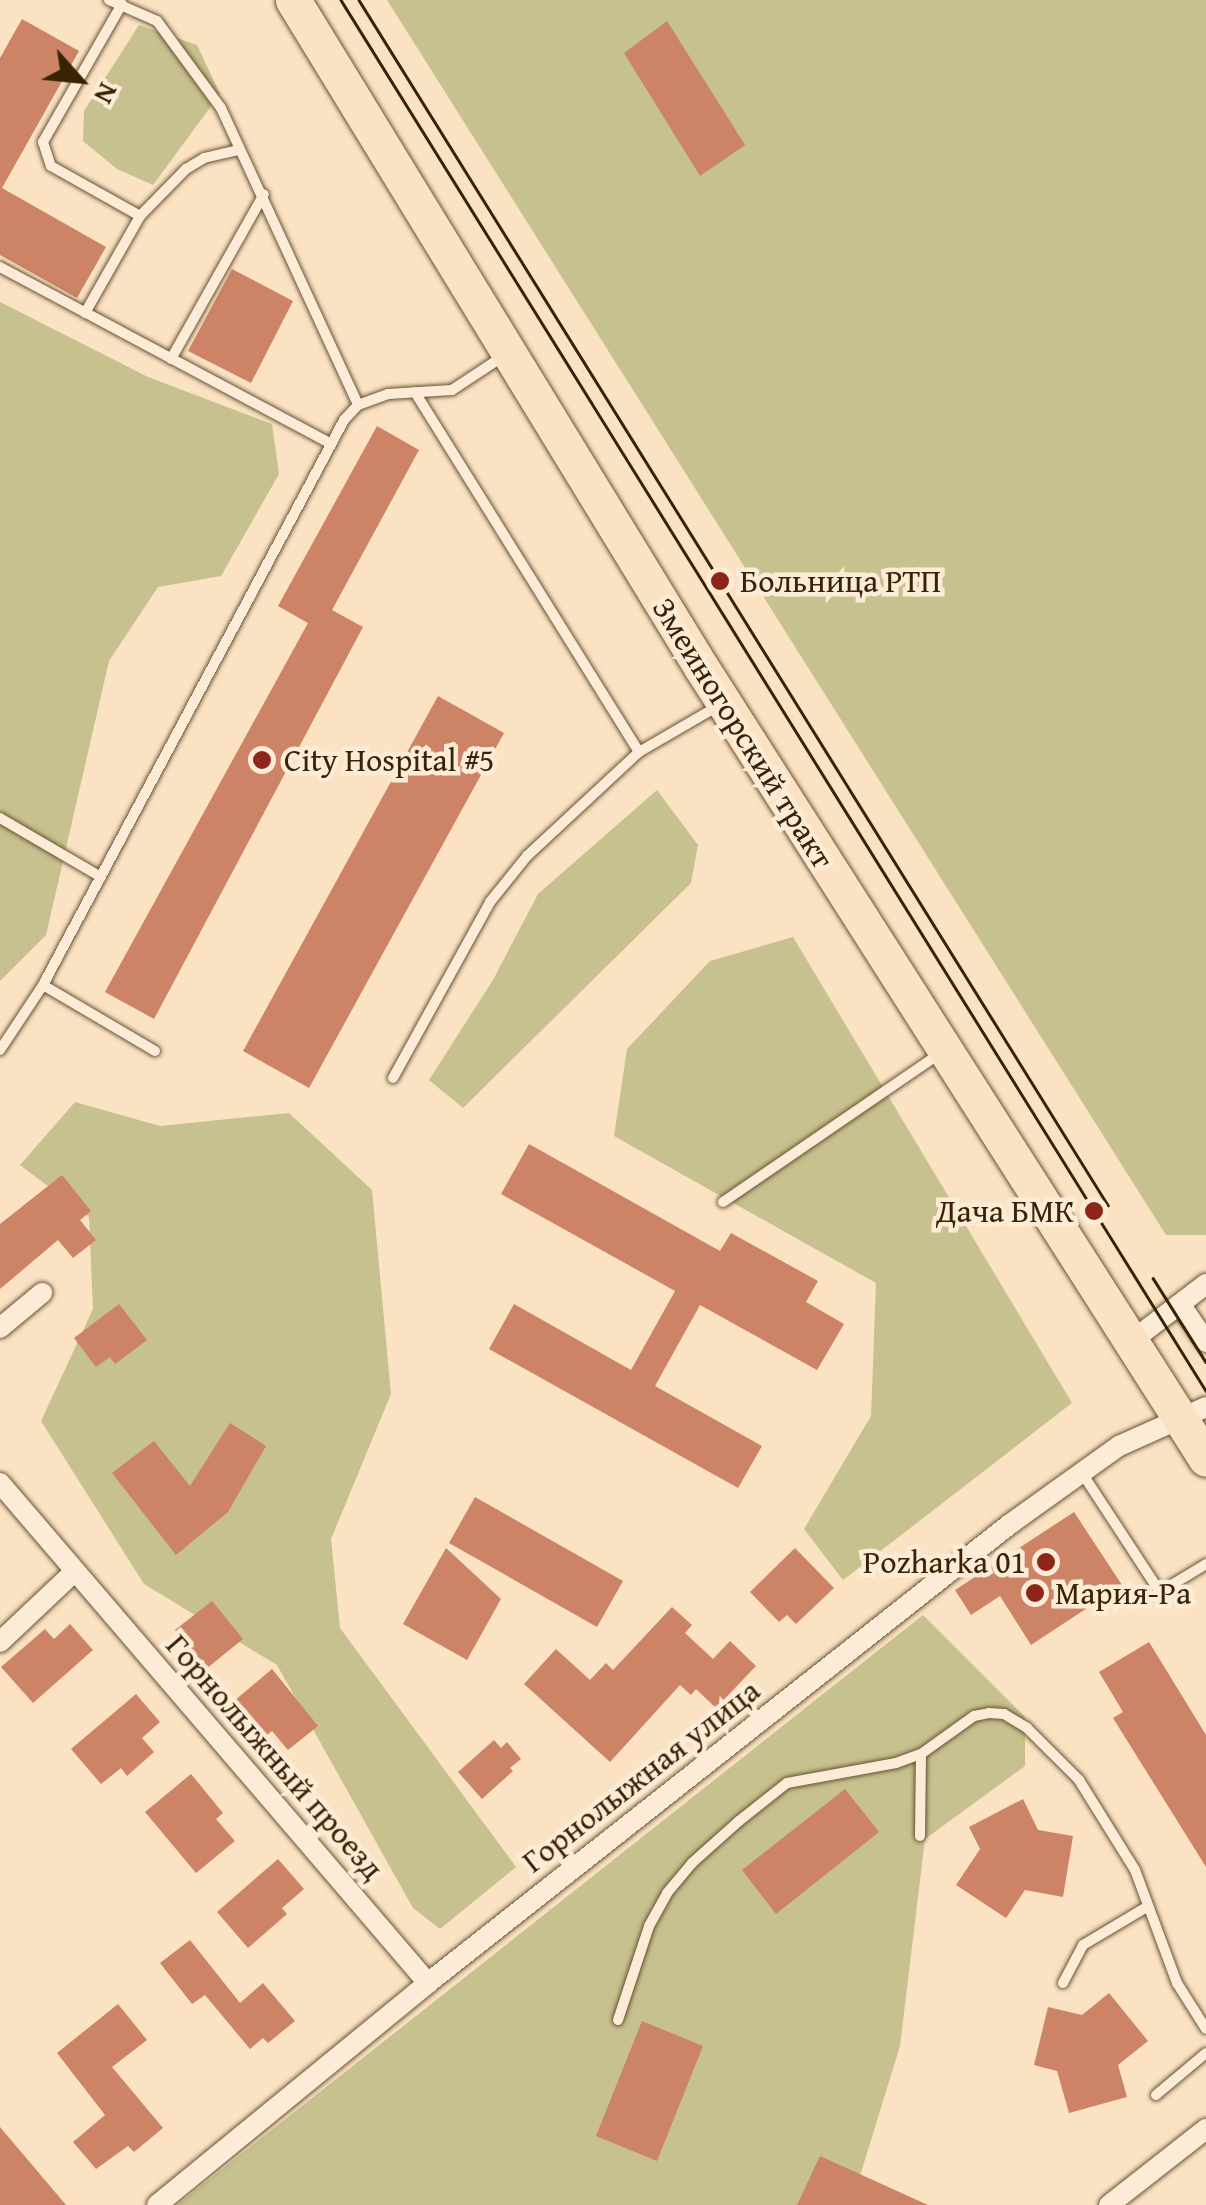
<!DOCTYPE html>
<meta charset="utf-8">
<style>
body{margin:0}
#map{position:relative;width:1206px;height:2205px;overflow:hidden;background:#fae2c2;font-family:"Gentium Book Plus",serif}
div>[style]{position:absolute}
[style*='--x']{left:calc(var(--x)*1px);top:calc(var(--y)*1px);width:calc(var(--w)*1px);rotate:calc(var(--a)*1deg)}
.green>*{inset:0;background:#c6c18e}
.building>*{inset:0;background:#cc8366}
.roads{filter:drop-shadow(0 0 2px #685334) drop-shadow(0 0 2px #685334)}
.service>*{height:10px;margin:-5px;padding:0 5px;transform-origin:5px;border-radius:5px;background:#fcecd7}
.minor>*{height:20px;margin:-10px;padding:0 10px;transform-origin:10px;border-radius:10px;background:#fcecd7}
.trunk>*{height:35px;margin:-17.5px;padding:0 17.5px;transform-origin:17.5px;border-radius:17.5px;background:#fae2c2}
.tram>*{height:2.5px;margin:-1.25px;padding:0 1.25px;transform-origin:1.25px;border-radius:1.25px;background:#382305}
.dots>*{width:28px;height:28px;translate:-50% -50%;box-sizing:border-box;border:5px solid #fcecd7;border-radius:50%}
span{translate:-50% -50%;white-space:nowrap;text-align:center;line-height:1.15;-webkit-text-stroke:9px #fcecd7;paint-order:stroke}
.poi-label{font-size:32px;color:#382305}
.left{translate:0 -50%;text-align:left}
.right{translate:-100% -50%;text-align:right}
.street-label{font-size:32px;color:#382305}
.north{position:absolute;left:30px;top:30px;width:100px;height:100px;-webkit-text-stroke:8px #fcecd7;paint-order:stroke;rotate:117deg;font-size:28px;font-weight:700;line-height:40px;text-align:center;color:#382305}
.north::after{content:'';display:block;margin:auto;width:35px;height:45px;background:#382305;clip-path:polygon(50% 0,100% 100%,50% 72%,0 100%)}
</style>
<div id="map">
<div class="green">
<i style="clip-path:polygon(387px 0,1206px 0,1206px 1235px,1166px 1235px)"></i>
<i style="clip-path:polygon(139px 25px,197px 45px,220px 94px,153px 185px,117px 169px,83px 141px,84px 111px)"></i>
<i style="clip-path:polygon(0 302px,148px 377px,272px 424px,279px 474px,221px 576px,158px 587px,109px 661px,46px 935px,0 981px)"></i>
<i style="clip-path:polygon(657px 790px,698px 845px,691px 883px,463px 1108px,429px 1080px,493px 980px,538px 894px)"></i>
<i style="clip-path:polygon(793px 937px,1072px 1403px,843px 1580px,804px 1529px,871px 1416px,876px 1283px,614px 1136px,627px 1049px,710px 961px)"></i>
<i style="clip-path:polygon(75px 1102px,160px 1126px,289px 1113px,372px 1190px,391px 1394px,331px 1539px,340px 1628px,516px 1867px,440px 1929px,413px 1908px,277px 1665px,144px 1584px,41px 1421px,93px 1309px,89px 1217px,20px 1165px)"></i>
<i style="clip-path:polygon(923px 1615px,1025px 1717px,1025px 1766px,925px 1839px,900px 2046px,851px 2205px,177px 2205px)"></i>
</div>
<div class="building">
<i style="clip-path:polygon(22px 19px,79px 51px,2px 188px,106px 247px,77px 298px,0 255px,0 58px)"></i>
<i style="clip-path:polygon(667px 21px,745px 145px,700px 176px,624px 53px)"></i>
<i style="clip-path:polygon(232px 269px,293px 301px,251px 383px,188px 351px)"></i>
<i style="clip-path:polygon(377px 426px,419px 450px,332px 610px,363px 627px,154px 1019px,105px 992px,308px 623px,278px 606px)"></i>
<i style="clip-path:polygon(438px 696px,504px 733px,309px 1088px,243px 1051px)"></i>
<i style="clip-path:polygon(529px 1144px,720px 1251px,731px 1233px,818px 1281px,806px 1302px,844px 1324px,817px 1370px,700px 1305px,655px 1386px,762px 1446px,738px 1488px,489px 1349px,514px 1304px,631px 1370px,675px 1291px,501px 1194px)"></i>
<i style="clip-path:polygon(62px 1175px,91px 1211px,80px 1220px,96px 1240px,73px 1258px,58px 1240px,0 1289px,0 1224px)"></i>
<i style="clip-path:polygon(119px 1304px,147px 1340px,115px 1364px,110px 1357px,96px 1367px,74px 1338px)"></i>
<i style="clip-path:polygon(230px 1423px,266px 1446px,228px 1512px,176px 1555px,112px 1473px,154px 1441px,190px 1486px)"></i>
<i style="clip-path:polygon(475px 1497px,623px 1581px,597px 1627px,449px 1543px)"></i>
<i style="clip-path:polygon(1074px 1512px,1122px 1585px,1031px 1645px,1000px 1596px,971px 1615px,955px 1590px)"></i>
<i style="clip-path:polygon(446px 1548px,501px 1599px,467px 1660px,403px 1624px)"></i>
<i style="clip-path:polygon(795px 1548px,834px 1588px,796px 1624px,787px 1615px,779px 1622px,750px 1592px)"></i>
<i style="clip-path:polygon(212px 1601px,243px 1639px,206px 1669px,175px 1630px)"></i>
<i style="clip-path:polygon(672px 1607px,692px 1625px,685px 1633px,713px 1659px,730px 1641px,756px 1666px,716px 1708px,696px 1689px,691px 1695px,680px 1685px,610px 1762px,524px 1684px,556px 1649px,590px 1680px,606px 1663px,613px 1670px)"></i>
<i style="clip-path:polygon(70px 1624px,93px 1650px,33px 1703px,1px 1667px,45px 1629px,54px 1639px)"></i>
<i style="clip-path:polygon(1149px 1642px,1206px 1735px,1206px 1867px,1113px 1718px,1123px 1712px,1099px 1672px)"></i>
<i style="clip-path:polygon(272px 1669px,318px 1726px,288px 1750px,272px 1731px,264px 1737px,234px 1701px)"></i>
<i style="clip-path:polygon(136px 1694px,160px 1722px,142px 1738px,154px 1752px,127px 1776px,121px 1768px,101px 1784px,71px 1749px)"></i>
<i style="clip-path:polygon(494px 1740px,501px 1748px,507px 1742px,521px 1759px,510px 1768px,513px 1771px,482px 1799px,458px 1772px)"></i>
<i style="clip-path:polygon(191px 1774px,223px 1813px,216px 1819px,235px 1841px,196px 1873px,145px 1812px)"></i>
<i style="clip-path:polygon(845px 1789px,879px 1832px,776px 1914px,742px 1870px)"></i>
<i style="clip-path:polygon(1023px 1799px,1038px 1830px,1073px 1836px,1063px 1897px,1025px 1890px,1006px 1918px,956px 1885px,980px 1849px,969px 1827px)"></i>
<i style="clip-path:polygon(278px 1859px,304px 1889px,282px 1908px,287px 1914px,248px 1948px,217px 1912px)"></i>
<i style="clip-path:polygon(190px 1940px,240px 2003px,263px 1983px,295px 2021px,268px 2043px,263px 2038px,250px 2049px,205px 1995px,192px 2004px,160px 1963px)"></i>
<i style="clip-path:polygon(1109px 1993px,1148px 2041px,1118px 2065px,1127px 2097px,1069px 2113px,1057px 2071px,1034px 2065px,1048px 2007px,1082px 2015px)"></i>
<i style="clip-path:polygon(118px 2004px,147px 2040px,112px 2067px,163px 2128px,134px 2152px,128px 2146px,96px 2169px,73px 2142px,105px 2115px,57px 2053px)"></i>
<i style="clip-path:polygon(642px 2021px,703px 2046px,657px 2161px,596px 2136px)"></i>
<i style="clip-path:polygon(0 2127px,66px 2205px,0 2205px)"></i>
<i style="clip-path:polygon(820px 2156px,928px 2205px,797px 2205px)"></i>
</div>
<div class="roads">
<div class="service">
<i style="--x:109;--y:0;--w:52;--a:23.6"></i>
<i style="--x:157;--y:21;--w:108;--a:53.7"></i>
<i style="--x:221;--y:108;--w:327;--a:65.2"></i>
<i style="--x:122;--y:4;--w:159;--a:119.8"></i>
<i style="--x:43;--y:142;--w:25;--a:72"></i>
<i style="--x:51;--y:166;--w:102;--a:29.3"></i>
<i style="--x:140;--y:216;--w:66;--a:-45.6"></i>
<i style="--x:186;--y:169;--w:21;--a:-31"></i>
<i style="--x:204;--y:158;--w:36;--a:-13"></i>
<i style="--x:0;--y:267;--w:374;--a:28.1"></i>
<i style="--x:85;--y:313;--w:112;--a:-60.4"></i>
<i style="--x:171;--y:359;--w:189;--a:-60.6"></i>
<i style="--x:639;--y:752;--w:91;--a:-30.2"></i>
<i style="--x:0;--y:818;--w:117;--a:30.3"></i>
<i style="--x:43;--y:985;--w:130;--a:30.5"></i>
<i style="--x:0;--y:1050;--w:78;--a:-56.5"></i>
<i style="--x:43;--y:985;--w:640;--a:-61.95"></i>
<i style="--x:344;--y:420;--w:21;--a:-47"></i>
<i style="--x:358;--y:405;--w:32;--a:-20"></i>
<i style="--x:388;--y:394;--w:64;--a:-3.6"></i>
<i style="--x:452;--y:390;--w:64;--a:-33.4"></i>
<i style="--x:393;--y:1078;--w:201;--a:-61.1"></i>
<i style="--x:490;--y:902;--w:59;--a:-51.2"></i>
<i style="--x:527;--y:856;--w:153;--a:-42.9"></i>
<i style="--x:639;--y:752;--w:424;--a:-121.9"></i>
<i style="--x:723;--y:1202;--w:262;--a:-34.4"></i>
<i style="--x:1082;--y:1473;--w:142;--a:56.8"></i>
<i style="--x:1160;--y:1592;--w:54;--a:-31.3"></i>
<i style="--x:920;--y:1836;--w:82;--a:-89.3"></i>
<i style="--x:1063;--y:1983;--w:43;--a:-62.2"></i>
<i style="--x:1083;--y:1945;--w:72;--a:-30.8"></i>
<i style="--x:618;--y:2020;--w:99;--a:-71.7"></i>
<i style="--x:649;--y:1926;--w:38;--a:-61"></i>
<i style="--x:667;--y:1893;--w:39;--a:-50"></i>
<i style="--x:692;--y:1863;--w:63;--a:-41.8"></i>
<i style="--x:739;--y:1821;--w:61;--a:-38.4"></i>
<i style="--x:787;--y:1783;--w:111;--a:-10.4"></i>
<i style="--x:896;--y:1763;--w:27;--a:-20"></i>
<i style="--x:921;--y:1754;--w:65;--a:-35.6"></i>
<i style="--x:974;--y:1716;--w:15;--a:-11"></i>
<i style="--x:989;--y:1713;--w:15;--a:4"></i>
<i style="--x:1004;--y:1714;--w:27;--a:31"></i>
<i style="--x:1027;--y:1728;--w:74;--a:45"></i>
<i style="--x:1079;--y:1780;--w:106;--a:58.1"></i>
<i style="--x:1135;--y:1870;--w:121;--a:69.6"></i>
<i style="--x:1177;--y:1983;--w:54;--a:57.8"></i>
<i style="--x:1156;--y:2095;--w:65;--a:-40"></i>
</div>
<div class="minor">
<i style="--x:1180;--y:1304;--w:46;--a:55.6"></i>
<i style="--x:0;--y:1328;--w:55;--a:-39.8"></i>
<i style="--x:1129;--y:1343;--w:97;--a:-37.5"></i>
<i style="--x:0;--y:1483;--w:658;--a:49.44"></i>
<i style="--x:0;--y:1642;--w:103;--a:-43.4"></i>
<i style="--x:157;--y:2205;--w:350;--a:-39.3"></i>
<i style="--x:428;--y:1983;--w:741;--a:-38.26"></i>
<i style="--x:1010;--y:1524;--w:134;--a:-35.6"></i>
<i style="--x:1119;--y:1446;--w:95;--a:-24.1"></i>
<i style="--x:1109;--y:2205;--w:123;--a:-38.1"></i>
</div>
<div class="trunk">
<i style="--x:293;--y:0;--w:782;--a:58.55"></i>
<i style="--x:701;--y:667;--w:939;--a:57.48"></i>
</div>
</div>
<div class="tram">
<i style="--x:341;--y:0;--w:1638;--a:58.12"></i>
<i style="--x:359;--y:0;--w:1419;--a:58.14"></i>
<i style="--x:1153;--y:1278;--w:99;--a:57.8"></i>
</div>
<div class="dots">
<i style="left:720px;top:581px;background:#8f2418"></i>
<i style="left:262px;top:760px;background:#8f2418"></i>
<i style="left:1094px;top:1211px;background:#8f2418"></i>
<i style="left:1046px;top:1562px;background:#8f2418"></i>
<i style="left:1035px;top:1593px;background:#8f2418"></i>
</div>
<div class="poi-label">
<span class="left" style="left:740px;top:581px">Больница РТП</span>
<span class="left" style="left:284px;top:760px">City Hospital #5</span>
<span class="right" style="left:1074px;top:1211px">Дача БМК</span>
<span class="right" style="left:1026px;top:1562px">Pozharka 01</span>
<span class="left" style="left:1055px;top:1593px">Мария-Ра</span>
</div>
<div class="street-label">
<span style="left:743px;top:733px;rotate:58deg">Змеиногорский тракт</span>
<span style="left:275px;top:1757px;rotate:49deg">Горнолыжный проезд</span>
<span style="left:641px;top:1776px;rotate:-38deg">Горнолыжная улица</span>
</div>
<div class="north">N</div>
</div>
